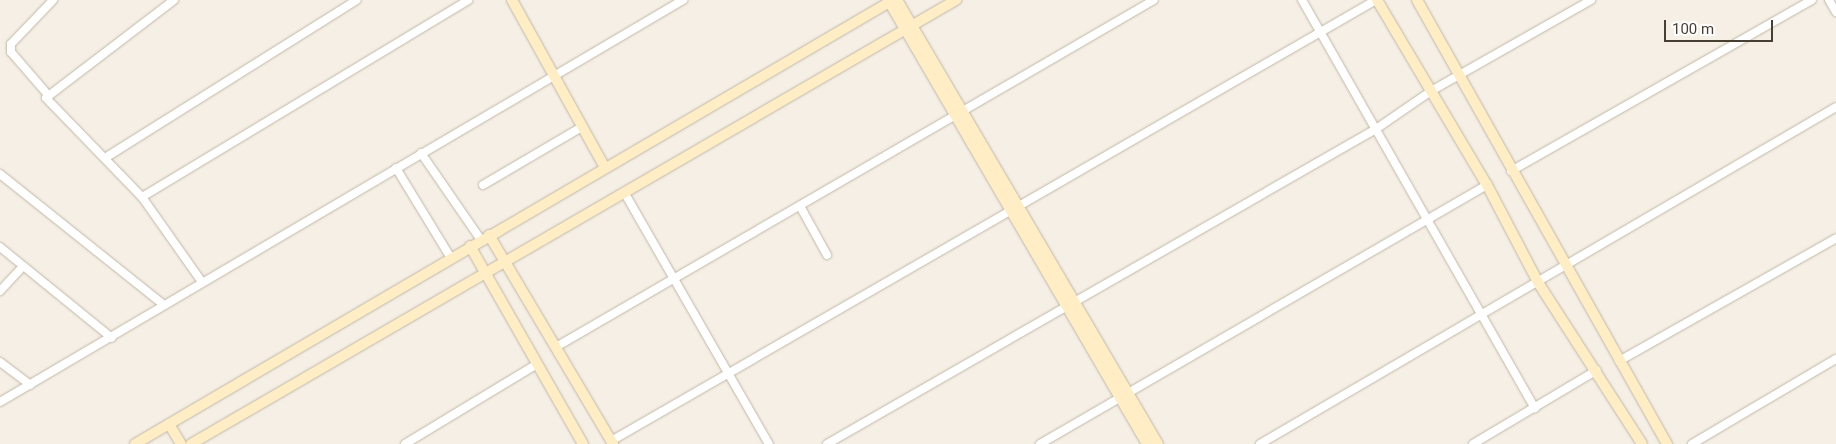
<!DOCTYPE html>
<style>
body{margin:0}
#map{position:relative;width:1836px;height:444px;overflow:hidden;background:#f5efe5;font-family:Roboto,sans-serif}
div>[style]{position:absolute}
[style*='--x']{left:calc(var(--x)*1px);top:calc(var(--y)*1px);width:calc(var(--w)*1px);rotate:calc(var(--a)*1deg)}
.roads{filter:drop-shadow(0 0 1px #c1b7a7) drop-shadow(0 0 1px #c1b7a7)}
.street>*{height:8px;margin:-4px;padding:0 4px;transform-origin:4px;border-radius:4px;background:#fff}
.secondary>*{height:10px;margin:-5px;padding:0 5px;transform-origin:5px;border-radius:5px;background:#ffeec5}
span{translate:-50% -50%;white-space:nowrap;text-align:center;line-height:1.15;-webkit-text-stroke:4.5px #fff;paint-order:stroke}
.scale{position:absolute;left:1664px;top:20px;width:109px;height:22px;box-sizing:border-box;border:2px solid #483f34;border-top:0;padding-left:6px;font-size:15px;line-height:18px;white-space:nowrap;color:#483f34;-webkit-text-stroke:4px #fff;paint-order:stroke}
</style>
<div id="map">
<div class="roads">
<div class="street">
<i style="--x:174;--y:0;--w:161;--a:142.6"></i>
<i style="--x:46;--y:98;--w:138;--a:45.9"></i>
<i style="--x:142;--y:197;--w:104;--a:54.8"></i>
<i style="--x:1302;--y:0;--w:470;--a:60.3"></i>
<i style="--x:1829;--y:0;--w:14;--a:60"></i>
<i style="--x:49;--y:96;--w:58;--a:-130.8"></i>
<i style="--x:11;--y:52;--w:8;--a:-90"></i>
<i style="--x:11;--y:44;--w:61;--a:-46.3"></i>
<i style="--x:421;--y:153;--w:106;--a:55.4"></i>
<i style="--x:105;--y:158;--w:297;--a:-32.1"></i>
<i style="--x:396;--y:168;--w:105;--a:58.6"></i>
<i style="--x:1511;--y:171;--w:346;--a:-29.6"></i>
<i style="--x:0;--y:174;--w:208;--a:38.6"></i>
<i style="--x:483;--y:185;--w:115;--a:-30.4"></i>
<i style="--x:624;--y:192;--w:291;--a:60.1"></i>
<i style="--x:142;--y:197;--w:381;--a:-31.1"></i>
<i style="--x:800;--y:206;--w:56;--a:61.1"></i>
<i style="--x:0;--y:247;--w:144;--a:39.1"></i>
<i style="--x:0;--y:291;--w:34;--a:-47"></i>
<i style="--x:556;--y:347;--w:691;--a:-30.13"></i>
<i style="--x:1619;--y:361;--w:249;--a:-29.5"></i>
<i style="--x:0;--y:362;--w:38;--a:37"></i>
<i style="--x:0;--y:402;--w:793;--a:-30.48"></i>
<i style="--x:611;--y:441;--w:883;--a:-29.96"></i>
<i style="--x:405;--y:444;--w:154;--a:-31.2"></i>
<i style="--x:827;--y:444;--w:633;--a:-29.85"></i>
<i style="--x:1376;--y:129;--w:67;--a:-34.6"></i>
<i style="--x:1431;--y:91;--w:184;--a:-29.6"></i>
<i style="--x:1040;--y:444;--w:517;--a:-30.09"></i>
<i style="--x:1260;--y:444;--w:667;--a:-30.33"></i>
<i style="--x:1473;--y:444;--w:144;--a:-30.8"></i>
<i style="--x:1692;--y:444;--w:167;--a:-30.6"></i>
</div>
<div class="secondary">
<i style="--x:512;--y:0;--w:190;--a:61"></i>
<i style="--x:888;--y:0;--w:514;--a:59.74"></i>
<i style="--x:897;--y:0;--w:515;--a:59.55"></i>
<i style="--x:1377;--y:0;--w:215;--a:59.3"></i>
<i style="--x:1487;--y:185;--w:112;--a:62.3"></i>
<i style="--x:1539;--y:284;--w:190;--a:57.2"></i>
<i style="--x:1417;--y:0;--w:510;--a:60.62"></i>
<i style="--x:489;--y:235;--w:243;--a:59.3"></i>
<i style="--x:470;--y:246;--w:228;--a:60.3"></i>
<i style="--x:169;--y:424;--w:23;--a:59"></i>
<i style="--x:135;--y:444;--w:878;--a:-30.36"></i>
<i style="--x:191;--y:444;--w:885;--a:-30.13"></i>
</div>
</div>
<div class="scale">100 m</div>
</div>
